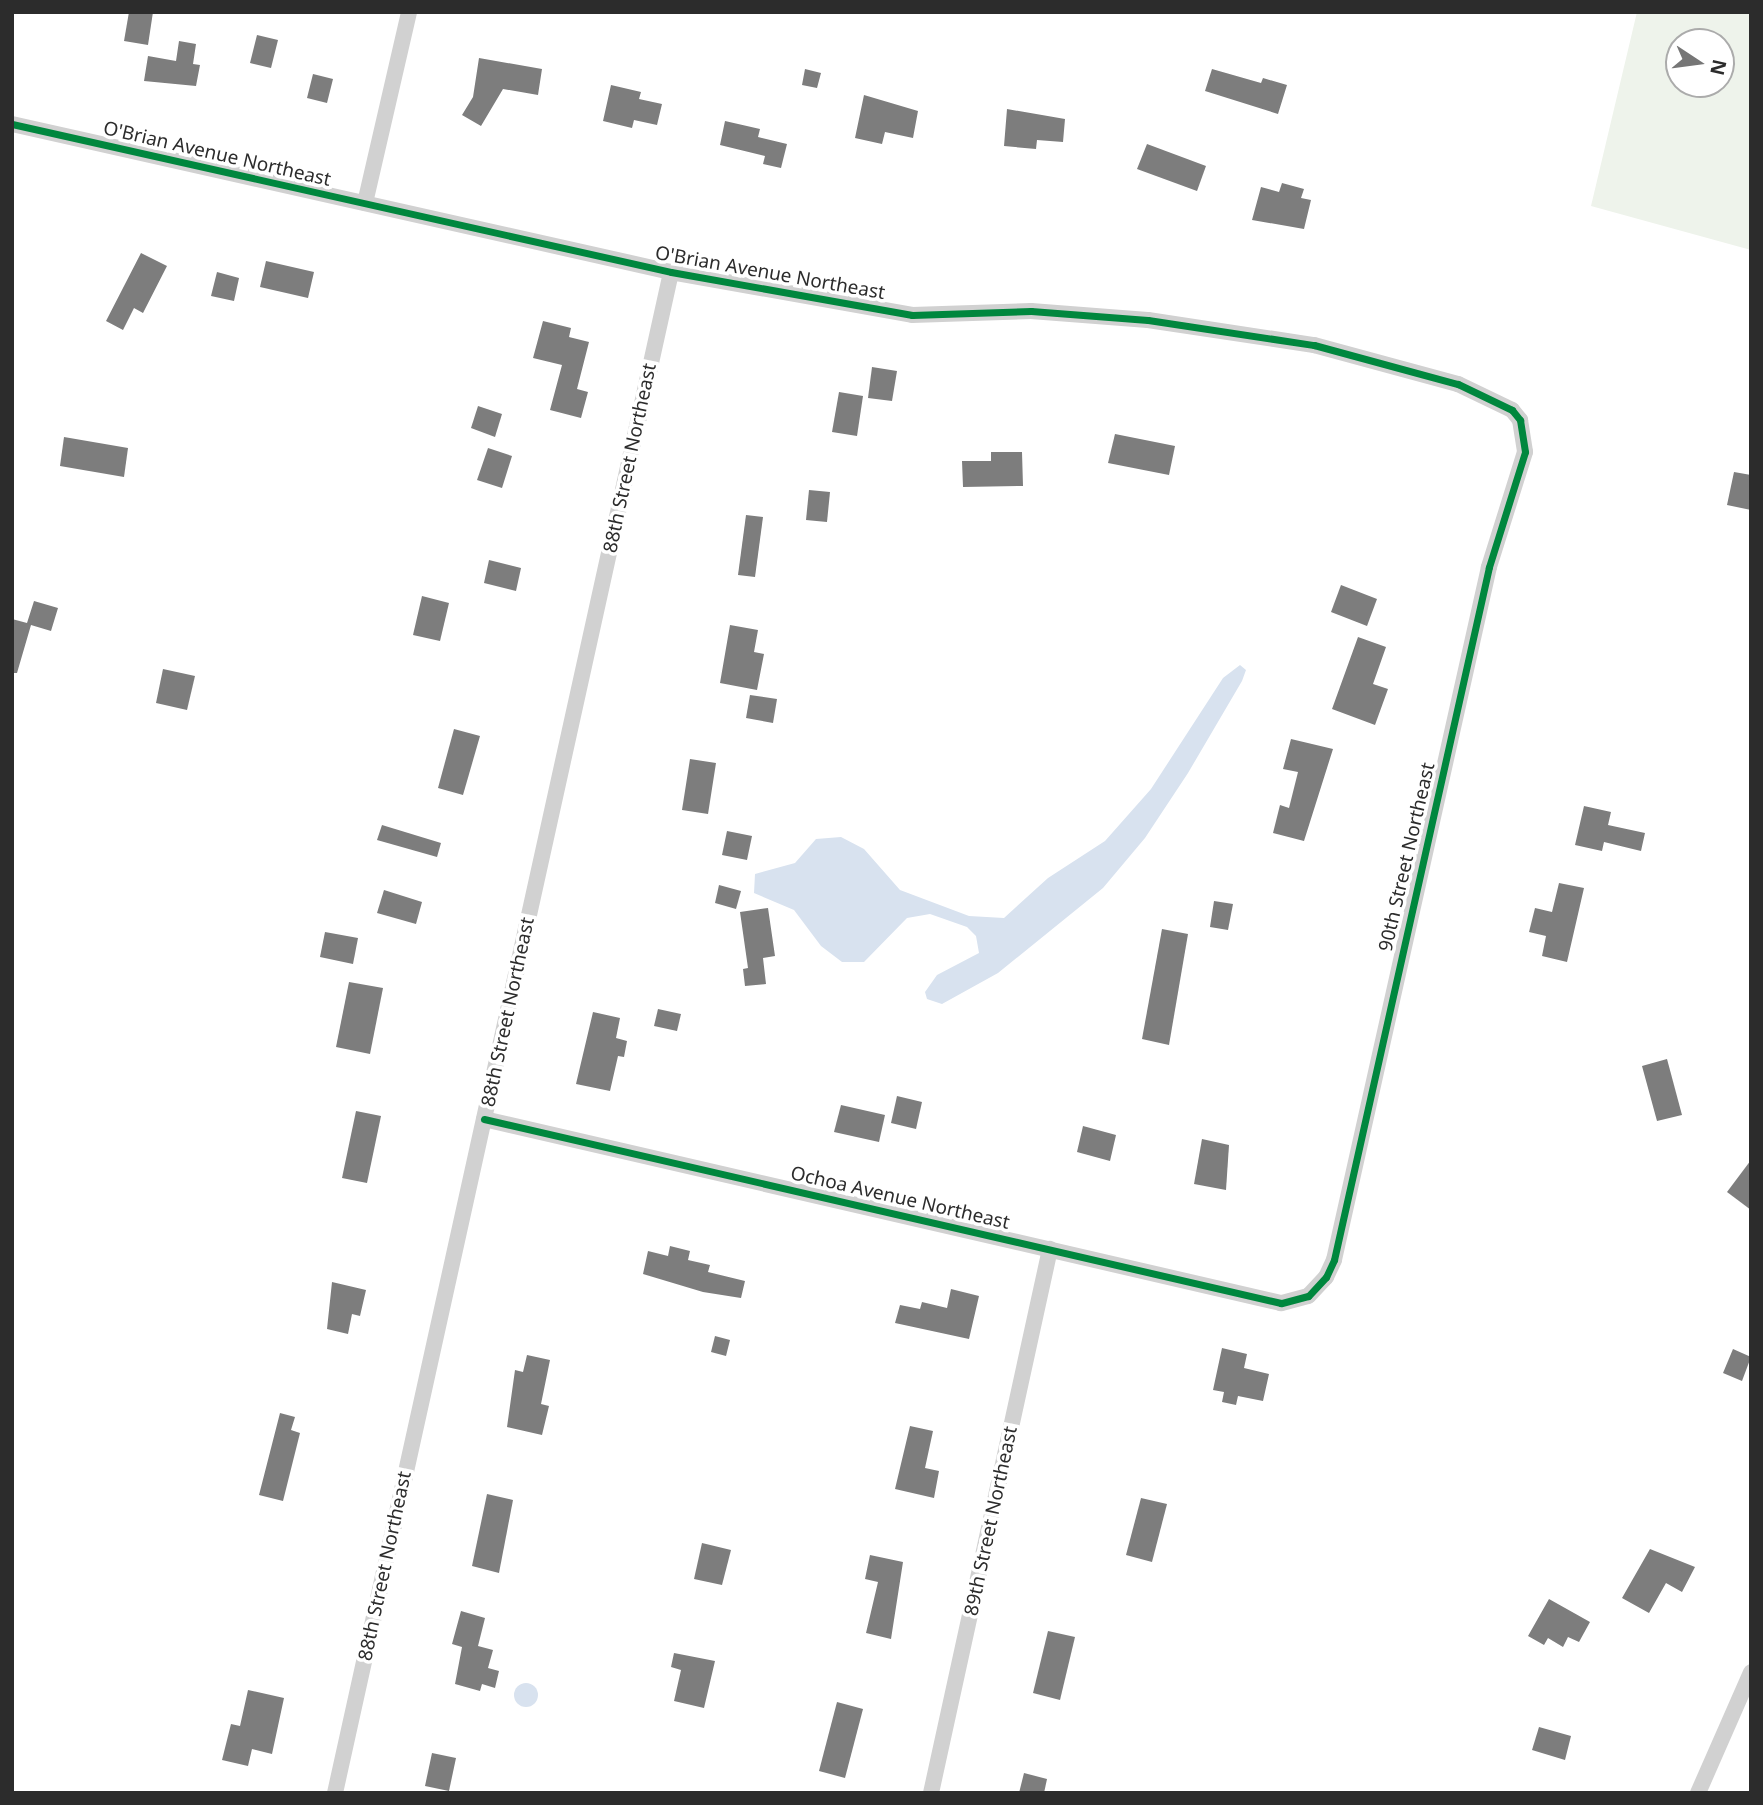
<!DOCTYPE html>
<style>
body{margin:0}
#map{position:relative;width:1763px;height:1805px;overflow:hidden;background:#fff;font-family:"Noto Sans",sans-serif}
div>[style]{position:absolute}
[style*='--x']{left:calc(var(--x)*1px);top:calc(var(--y)*1px);width:calc(var(--w)*1px);rotate:calc(var(--a)*1deg)}
.green>*{inset:0;background:#eef3eb}
.water>*{inset:0;background:#d8e2ef}
.round{border-radius:50%}
.building>*{inset:0;background:#7d7d7d}
.street>*{height:16px;margin:-8px;padding:0 8px;transform-origin:8px;border-radius:8px;background:#d1d1d1}
.cycleway>*{height:7px;margin:-3.5px;padding:0 3.5px;transform-origin:3.5px;border-radius:3.5px;background:#00873e}
span{translate:-50% -50%;white-space:nowrap;text-align:center;line-height:1.15;-webkit-text-stroke:7px #fff;paint-order:stroke}
.street-label{font-size:19px;color:#2c2c2c}
.frame{position:absolute;inset:0;border:14px solid #2c2c2c;pointer-events:none}
.north{position:absolute;left:1665px;top:28px;width:70px;height:70px;box-sizing:border-box;background:#fff;border:2px solid #ababab;border-radius:50%;rotate:103deg;font-size:19px;font-weight:700;line-height:28px;text-align:center;color:#2c2c2c}
.north::after{content:'';display:block;margin:auto;width:24px;height:32px;background:#767676;clip-path:polygon(50% 0,100% 100%,50% 72%,0 100%)}
</style>
<div id="map">
<div class="green">
<i style="clip-path:polygon(evenodd,1637px 12px,1751px 12px,1751px 250px,1591px 206px,1637px 12px,1679px 42px,1721px 42px,1721px 84px,1679px 84px,1679px 42px)"></i>
</div>
<div class="water">
<i style="clip-path:polygon(1240px 665px,1246px 670px,1242px 681px,1188px 773px,1145px 838px,1103px 888px,998px 973px,942px 1004px,927px 999px,925px 992px,937px 975px,979px 953px,976px 936px,967px 927px,930px 914px,907px 918px,864px 962px,842px 962px,821px 946px,794px 910px,754px 893px,755px 874px,795px 863px,816px 839px,841px 837px,864px 849px,900px 890px,969px 916px,1004px 918px,1048px 878px,1105px 841px,1151px 789px,1223px 678px)"></i>
<i class="round" style="left:514px;top:1683px;width:24px;height:24px"></i>
</div>
<div class="building">
<i style="clip-path:polygon(129px 12px,153px 12px,148px 45px,124px 41px)"></i>
<i style="clip-path:polygon(257px 35px,278px 40px,271px 68px,250px 63px)"></i>
<i style="clip-path:polygon(179px 41px,196px 44px,193px 64px,200px 65px,196px 86px,144px 81px,148px 56px,176px 61px)"></i>
<i style="clip-path:polygon(479px 58px,542px 69px,538px 95px,503px 89px,481px 126px,462px 115px,473px 97px)"></i>
<i style="clip-path:polygon(805px 69px,821px 73px,817px 88px,802px 85px)"></i>
<i style="clip-path:polygon(1212px 69px,1261px 83px,1263px 78px,1287px 85px,1278px 114px,1205px 91px)"></i>
<i style="clip-path:polygon(313px 74px,333px 79px,327px 103px,307px 98px)"></i>
<i style="clip-path:polygon(611px 85px,641px 92px,639px 99px,662px 104px,657px 125px,634px 120px,632px 128px,603px 121px)"></i>
<i style="clip-path:polygon(864px 95px,918px 111px,913px 138px,885px 132px,882px 144px,855px 138px)"></i>
<i style="clip-path:polygon(1007px 109px,1065px 119px,1063px 142px,1037px 140px,1036px 149px,1004px 146px)"></i>
<i style="clip-path:polygon(725px 121px,760px 129px,758px 137px,787px 144px,781px 168px,763px 164px,765px 156px,720px 145px)"></i>
<i style="clip-path:polygon(1147px 144px,1206px 166px,1197px 191px,1137px 169px)"></i>
<i style="clip-path:polygon(1282px 183px,1304px 189px,1301px 198px,1311px 200px,1304px 229px,1252px 220px,1261px 187px,1279px 192px)"></i>
<i style="clip-path:polygon(141px 253px,167px 266px,143px 313px,134px 308px,123px 330px,106px 321px)"></i>
<i style="clip-path:polygon(266px 261px,314px 272px,308px 298px,260px 287px)"></i>
<i style="clip-path:polygon(217px 272px,239px 278px,234px 301px,211px 296px)"></i>
<i style="clip-path:polygon(543px 321px,571px 328px,569px 337px,589px 342px,577px 389px,588px 392px,581px 418px,550px 410px,562px 365px,533px 358px)"></i>
<i style="clip-path:polygon(872px 367px,897px 371px,892px 401px,868px 398px)"></i>
<i style="clip-path:polygon(839px 392px,863px 396px,857px 436px,832px 432px)"></i>
<i style="clip-path:polygon(478px 406px,502px 414px,495px 437px,471px 428px)"></i>
<i style="clip-path:polygon(1115px 434px,1175px 446px,1169px 475px,1108px 463px)"></i>
<i style="clip-path:polygon(64px 437px,128px 448px,124px 477px,60px 466px)"></i>
<i style="clip-path:polygon(488px 448px,512px 456px,502px 488px,477px 480px)"></i>
<i style="clip-path:polygon(991px 452px,1022px 452px,1023px 486px,963px 487px,962px 461px,991px 461px)"></i>
<i style="clip-path:polygon(1734px 472px,1751px 475px,1751px 510px,1727px 505px)"></i>
<i style="clip-path:polygon(809px 490px,830px 492px,827px 522px,806px 520px)"></i>
<i style="clip-path:polygon(746px 515px,763px 517px,755px 577px,738px 575px)"></i>
<i style="clip-path:polygon(489px 560px,521px 568px,516px 591px,484px 583px)"></i>
<i style="clip-path:polygon(1341px 585px,1377px 599px,1367px 626px,1331px 612px)"></i>
<i style="clip-path:polygon(422px 596px,449px 603px,440px 641px,413px 635px)"></i>
<i style="clip-path:polygon(34px 601px,58px 608px,51px 631px,31px 625px,17px 673px,12px 673px,12px 619px,27px 623px)"></i>
<i style="clip-path:polygon(730px 625px,758px 630px,754px 652px,764px 654px,757px 690px,720px 683px)"></i>
<i style="clip-path:polygon(1358px 637px,1386px 647px,1373px 684px,1388px 689px,1375px 725px,1332px 709px)"></i>
<i style="clip-path:polygon(163px 669px,195px 676px,187px 710px,156px 703px)"></i>
<i style="clip-path:polygon(750px 695px,777px 699px,773px 723px,746px 718px)"></i>
<i style="clip-path:polygon(454px 729px,480px 736px,463px 795px,438px 788px)"></i>
<i style="clip-path:polygon(1291px 739px,1333px 749px,1304px 841px,1273px 833px,1280px 805px,1289px 808px,1298px 772px,1283px 769px)"></i>
<i style="clip-path:polygon(690px 759px,716px 763px,708px 814px,682px 810px)"></i>
<i style="clip-path:polygon(1584px 806px,1611px 812px,1608px 825px,1645px 833px,1641px 851px,1604px 842px,1602px 851px,1575px 845px)"></i>
<i style="clip-path:polygon(382px 825px,441px 843px,437px 857px,377px 840px)"></i>
<i style="clip-path:polygon(727px 831px,752px 836px,747px 860px,722px 855px)"></i>
<i style="clip-path:polygon(1559px 883px,1584px 888px,1567px 962px,1542px 956px,1546px 936px,1529px 932px,1535px 908px,1552px 912px)"></i>
<i style="clip-path:polygon(719px 885px,741px 891px,736px 909px,715px 903px)"></i>
<i style="clip-path:polygon(384px 890px,422px 902px,416px 924px,377px 913px)"></i>
<i style="clip-path:polygon(1214px 901px,1233px 904px,1228px 930px,1210px 927px)"></i>
<i style="clip-path:polygon(768px 908px,775px 956px,763px 958px,766px 984px,745px 986px,743px 969px,748px 968px,740px 912px)"></i>
<i style="clip-path:polygon(1162px 929px,1188px 934px,1169px 1045px,1142px 1039px)"></i>
<i style="clip-path:polygon(325px 932px,358px 938px,353px 964px,320px 957px)"></i>
<i style="clip-path:polygon(349px 982px,383px 988px,370px 1054px,336px 1047px)"></i>
<i style="clip-path:polygon(658px 1009px,681px 1014px,677px 1031px,654px 1026px)"></i>
<i style="clip-path:polygon(593px 1012px,620px 1018px,616px 1038px,627px 1041px,624px 1057px,618px 1056px,610px 1091px,576px 1084px)"></i>
<i style="clip-path:polygon(1667px 1059px,1682px 1115px,1657px 1121px,1642px 1066px)"></i>
<i style="clip-path:polygon(897px 1096px,922px 1102px,916px 1129px,891px 1123px)"></i>
<i style="clip-path:polygon(841px 1105px,885px 1115px,879px 1142px,834px 1132px)"></i>
<i style="clip-path:polygon(356px 1111px,381px 1116px,367px 1183px,342px 1178px)"></i>
<i style="clip-path:polygon(1083px 1126px,1116px 1135px,1110px 1161px,1077px 1152px)"></i>
<i style="clip-path:polygon(1202px 1139px,1229px 1145px,1226px 1190px,1194px 1184px)"></i>
<i style="clip-path:polygon(1751px 1160px,1751px 1210px,1727px 1192px)"></i>
<i style="clip-path:polygon(670px 1246px,690px 1251px,688px 1260px,710px 1265px,708px 1272px,745px 1281px,741px 1298px,703px 1292px,643px 1274px,648px 1251px,668px 1256px)"></i>
<i style="clip-path:polygon(332px 1282px,366px 1290px,360px 1316px,352px 1314px,348px 1334px,327px 1329px)"></i>
<i style="clip-path:polygon(951px 1289px,979px 1296px,969px 1339px,895px 1323px,900px 1305px,920px 1309px,922px 1302px,947px 1308px)"></i>
<i style="clip-path:polygon(715px 1336px,730px 1340px,726px 1356px,711px 1352px)"></i>
<i style="clip-path:polygon(1222px 1348px,1247px 1354px,1244px 1368px,1269px 1374px,1263px 1401px,1238px 1396px,1236px 1405px,1222px 1402px,1224px 1392px,1213px 1390px)"></i>
<i style="clip-path:polygon(1733px 1349px,1751px 1357px,1742px 1381px,1723px 1373px)"></i>
<i style="clip-path:polygon(527px 1355px,550px 1360px,541px 1404px,549px 1406px,542px 1435px,507px 1427px,515px 1370px,523px 1372px)"></i>
<i style="clip-path:polygon(280px 1413px,295px 1417px,291px 1430px,300px 1433px,283px 1501px,259px 1495px)"></i>
<i style="clip-path:polygon(910px 1426px,933px 1431px,925px 1468px,939px 1471px,934px 1498px,895px 1489px)"></i>
<i style="clip-path:polygon(487px 1494px,513px 1500px,499px 1573px,472px 1566px)"></i>
<i style="clip-path:polygon(1141px 1498px,1167px 1504px,1152px 1562px,1126px 1555px)"></i>
<i style="clip-path:polygon(702px 1543px,731px 1550px,722px 1585px,694px 1579px)"></i>
<i style="clip-path:polygon(1650px 1549px,1695px 1567px,1682px 1592px,1666px 1583px,1649px 1613px,1622px 1598px)"></i>
<i style="clip-path:polygon(870px 1555px,903px 1562px,891px 1639px,866px 1633px,878px 1582px,865px 1579px)"></i>
<i style="clip-path:polygon(1549px 1599px,1590px 1622px,1579px 1642px,1568px 1637px,1563px 1647px,1548px 1638px,1544px 1645px,1528px 1636px)"></i>
<i style="clip-path:polygon(461px 1611px,485px 1618px,478px 1646px,493px 1650px,488px 1668px,499px 1671px,495px 1688px,482px 1684px,480px 1691px,455px 1684px,462px 1647px,452px 1644px)"></i>
<i style="clip-path:polygon(1048px 1631px,1075px 1637px,1060px 1700px,1033px 1693px)"></i>
<i style="clip-path:polygon(674px 1653px,715px 1661px,704px 1708px,674px 1701px,681px 1670px,671px 1667px)"></i>
<i style="clip-path:polygon(248px 1690px,284px 1698px,272px 1754px,252px 1749px,248px 1766px,222px 1760px,231px 1724px,240px 1726px)"></i>
<i style="clip-path:polygon(837px 1702px,863px 1709px,845px 1778px,819px 1771px)"></i>
<i style="clip-path:polygon(1539px 1727px,1571px 1736px,1565px 1760px,1532px 1750px)"></i>
<i style="clip-path:polygon(432px 1753px,456px 1758px,449px 1791px,425px 1786px)"></i>
<i style="clip-path:polygon(1024px 1773px,1047px 1779px,1044px 1793px,1019px 1793px)"></i>
</div>
<div class="street">
<i style="--x:12;--y:124;--w:675;--a:12.66"></i>
<i style="--x:671;--y:272;--w:245;--a:10.1"></i>
<i style="--x:912;--y:315;--w:119;--a:-1.9"></i>
<i style="--x:1031;--y:311;--w:117;--a:4.4"></i>
<i style="--x:1148;--y:320;--w:168;--a:8.6"></i>
<i style="--x:1314;--y:345;--w:149;--a:15.2"></i>
<i style="--x:1458;--y:384;--w:60;--a:25.7"></i>
<i style="--x:1512;--y:410;--w:13;--a:51"></i>
<i style="--x:1520;--y:420;--w:32;--a:81"></i>
<i style="--x:1525;--y:452;--w:121;--a:107.4"></i>
<i style="--x:1489;--y:567;--w:710;--a:102.61"></i>
<i style="--x:1334;--y:1260;--w:19;--a:115"></i>
<i style="--x:1326;--y:1277;--w:26;--a:133"></i>
<i style="--x:1308;--y:1296;--w:28;--a:165"></i>
<i style="--x:1281;--y:1303;--w:818;--a:-167"></i>
<i style="--x:365;--y:203;--w:196;--a:-77"></i>
<i style="--x:335;--y:1793;--w:1558;--a:-77.54"></i>
<i style="--x:931;--y:1793;--w:557;--a:-77.66"></i>
<i style="--x:1698;--y:1793;--w:132;--a:-66.3"></i>
</div>
<div class="cycleway">
<i style="--x:12;--y:124;--w:675;--a:12.66"></i>
<i style="--x:671;--y:272;--w:245;--a:10.1"></i>
<i style="--x:912;--y:315;--w:119;--a:-1.9"></i>
<i style="--x:1031;--y:311;--w:117;--a:4.4"></i>
<i style="--x:1148;--y:320;--w:168;--a:8.6"></i>
<i style="--x:1314;--y:345;--w:149;--a:15.2"></i>
<i style="--x:1458;--y:384;--w:60;--a:25.7"></i>
<i style="--x:1512;--y:410;--w:13;--a:51"></i>
<i style="--x:1520;--y:420;--w:32;--a:81"></i>
<i style="--x:1525;--y:452;--w:121;--a:107.4"></i>
<i style="--x:1489;--y:567;--w:710;--a:102.61"></i>
<i style="--x:1334;--y:1260;--w:19;--a:115"></i>
<i style="--x:1326;--y:1277;--w:26;--a:133"></i>
<i style="--x:1308;--y:1296;--w:28;--a:165"></i>
<i style="--x:1281;--y:1303;--w:818;--a:-167"></i>
</div>
<div class="street-label">
<span style="left:217px;top:154px;rotate:13deg">O'Brian Avenue Northeast</span>
<span style="left:770px;top:273px;rotate:10deg">O'Brian Avenue Northeast</span>
<span style="left:630px;top:458px;rotate:-78deg">88th Street Northeast</span>
<span style="left:1407px;top:857px;rotate:-77deg">90th Street Northeast</span>
<span style="left:508px;top:1012px;rotate:-78deg">88th Street Northeast</span>
<span style="left:900px;top:1198px;rotate:13deg">Ochoa Avenue Northeast</span>
<span style="left:991px;top:1521px;rotate:-78deg">89th Street Northeast</span>
<span style="left:385px;top:1566px;rotate:-78deg">88th Street Northeast</span>
</div>
<div class="frame"></div>
<div class="north">N</div>
</div>
